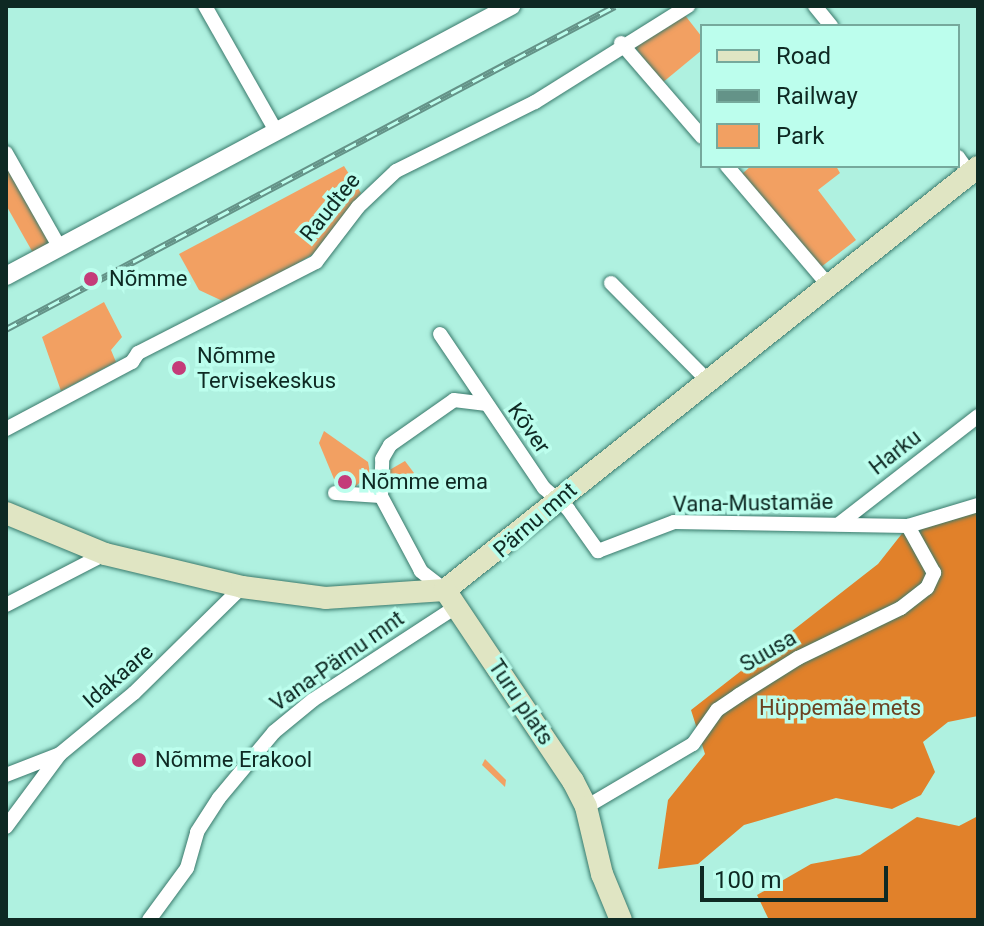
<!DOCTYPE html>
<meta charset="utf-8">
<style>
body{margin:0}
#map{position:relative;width:984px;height:926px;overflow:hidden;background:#aff1e0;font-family:Roboto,sans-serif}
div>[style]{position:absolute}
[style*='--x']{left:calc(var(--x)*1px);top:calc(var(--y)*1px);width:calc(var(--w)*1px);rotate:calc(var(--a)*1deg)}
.green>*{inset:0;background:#f2a062}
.forest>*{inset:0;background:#e1812a}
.roads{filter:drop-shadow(0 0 2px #39796b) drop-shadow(0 0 2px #39796b)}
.minor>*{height:14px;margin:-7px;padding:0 7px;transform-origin:7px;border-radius:7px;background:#fff}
.tertiary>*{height:18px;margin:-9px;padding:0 9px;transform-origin:9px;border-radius:9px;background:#fff}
.secondary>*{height:22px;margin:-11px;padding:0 11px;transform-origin:11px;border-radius:11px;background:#e0e5c3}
.rail>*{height:7px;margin-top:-3.5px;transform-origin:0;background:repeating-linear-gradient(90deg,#bcfeed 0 12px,#649388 0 24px);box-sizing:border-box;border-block:2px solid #649388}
.dots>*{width:22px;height:22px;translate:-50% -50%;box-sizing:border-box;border:4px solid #bcfeed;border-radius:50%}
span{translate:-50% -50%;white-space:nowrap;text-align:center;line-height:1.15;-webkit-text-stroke:7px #bcfeed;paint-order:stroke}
.street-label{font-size:22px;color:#0e2923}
.poi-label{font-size:22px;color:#0e2923}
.left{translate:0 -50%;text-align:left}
.park-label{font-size:22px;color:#6a4121}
.frame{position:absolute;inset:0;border:8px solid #0e2923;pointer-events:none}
.legend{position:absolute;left:700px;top:24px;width:260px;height:144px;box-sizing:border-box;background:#bcfeed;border:2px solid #76a99c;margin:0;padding:10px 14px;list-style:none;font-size:24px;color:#0e2923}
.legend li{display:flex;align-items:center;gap:16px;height:40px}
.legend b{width:40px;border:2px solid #76a99c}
.scale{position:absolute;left:700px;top:866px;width:188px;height:36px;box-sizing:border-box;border:4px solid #0e2923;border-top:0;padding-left:10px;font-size:24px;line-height:28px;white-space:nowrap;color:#0e2923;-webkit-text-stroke:6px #bcfeed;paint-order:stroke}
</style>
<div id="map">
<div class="green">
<i style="clip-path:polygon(684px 14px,702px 37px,702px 50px,662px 83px,632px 43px)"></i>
<i style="clip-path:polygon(6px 153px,60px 248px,37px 260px,6px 205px)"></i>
<i style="clip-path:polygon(344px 166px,361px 193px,320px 250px,229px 304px,199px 290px,179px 254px)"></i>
<i style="clip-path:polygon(751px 166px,836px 166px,840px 173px,818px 190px,856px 240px,821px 267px,742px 174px)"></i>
<i style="clip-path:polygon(104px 302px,122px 337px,111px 350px,116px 362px,61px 391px,42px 337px)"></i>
<i style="clip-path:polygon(324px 431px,368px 462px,370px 473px,354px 488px,334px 479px,319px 443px)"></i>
<i style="clip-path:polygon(405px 461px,414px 473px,392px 491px,386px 472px)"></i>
<i style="clip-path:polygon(485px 759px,506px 780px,505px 787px,482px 765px)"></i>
</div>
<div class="forest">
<i style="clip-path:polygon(978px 505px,978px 716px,948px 722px,923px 742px,935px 772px,921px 795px,892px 809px,836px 798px,744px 825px,698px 864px,658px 869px,668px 800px,705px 754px,691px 710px,878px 564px,908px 526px)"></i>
<i style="clip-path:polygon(978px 816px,978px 920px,769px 920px,757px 895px,811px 864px,860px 855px,917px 817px,959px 826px)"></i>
</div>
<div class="roads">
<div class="minor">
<i style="--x:205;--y:6;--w:144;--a:60.4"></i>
<i style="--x:815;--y:6;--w:26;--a:51"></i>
<i style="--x:621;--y:43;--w:124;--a:49.2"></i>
<i style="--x:6;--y:153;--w:109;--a:60.4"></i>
<i style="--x:958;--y:157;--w:21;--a:55"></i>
<i style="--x:727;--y:166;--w:157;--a:49.6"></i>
<i style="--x:611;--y:283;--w:135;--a:45.3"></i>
<i style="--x:440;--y:334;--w:186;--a:56"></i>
<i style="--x:544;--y:488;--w:32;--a:41"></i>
<i style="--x:568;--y:509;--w:52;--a:54.5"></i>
<i style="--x:598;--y:551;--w:81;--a:-20.9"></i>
<i style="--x:674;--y:522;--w:234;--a:1"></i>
<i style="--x:908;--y:526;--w:73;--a:-16.7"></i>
<i style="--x:6;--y:429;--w:143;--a:-28"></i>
<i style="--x:132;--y:362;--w:11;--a:-56"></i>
<i style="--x:138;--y:353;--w:200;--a:-27.1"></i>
<i style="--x:316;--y:262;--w:69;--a:-52.6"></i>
<i style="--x:358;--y:207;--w:52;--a:-43.5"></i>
<i style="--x:396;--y:171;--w:155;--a:-26.4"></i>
<i style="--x:535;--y:102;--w:181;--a:-32.1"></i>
<i style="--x:335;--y:493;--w:46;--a:3.7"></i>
<i style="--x:839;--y:524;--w:176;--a:-37.8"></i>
<i style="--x:445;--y:590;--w:31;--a:-142"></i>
<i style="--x:421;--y:571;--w:85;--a:-118.1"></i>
<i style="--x:381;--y:496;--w:37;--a:-88"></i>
<i style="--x:382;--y:459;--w:16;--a:-60"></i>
<i style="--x:390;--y:445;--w:78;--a:-35.1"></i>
<i style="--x:454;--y:400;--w:31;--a:7"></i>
<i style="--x:6;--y:605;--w:111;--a:-27.3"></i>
<i style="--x:6;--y:775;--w:58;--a:-21.3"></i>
<i style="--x:60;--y:754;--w:96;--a:-39.5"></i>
<i style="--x:134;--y:693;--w:151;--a:-44.5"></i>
<i style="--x:586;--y:807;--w:124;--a:-30.5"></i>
<i style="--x:693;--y:744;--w:42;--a:-54.8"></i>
<i style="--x:717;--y:710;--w:27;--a:-34"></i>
<i style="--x:739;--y:695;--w:70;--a:-32.1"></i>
<i style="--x:798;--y:658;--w:114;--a:-25.9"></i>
<i style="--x:901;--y:608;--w:33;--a:-38"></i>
<i style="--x:927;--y:588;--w:17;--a:-65"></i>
<i style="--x:934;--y:573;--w:54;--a:-119"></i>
<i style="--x:6;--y:827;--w:91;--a:-53.5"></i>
<i style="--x:149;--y:920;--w:64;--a:-53.8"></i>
<i style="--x:187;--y:868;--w:37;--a:-74"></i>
<i style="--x:197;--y:832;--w:40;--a:-57.1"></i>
<i style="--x:219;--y:798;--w:86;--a:-50.2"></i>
<i style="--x:274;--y:732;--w:50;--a:-39.4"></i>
<i style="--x:313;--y:700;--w:172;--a:-33.1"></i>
</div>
<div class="tertiary">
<i style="--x:6;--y:276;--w:573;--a:-28.13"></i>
</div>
<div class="secondary">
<i style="--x:6;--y:513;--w:107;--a:22.5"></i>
<i style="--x:105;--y:554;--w:141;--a:13.5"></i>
<i style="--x:242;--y:587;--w:84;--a:7.5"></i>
<i style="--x:325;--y:598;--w:120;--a:-3.8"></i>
<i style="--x:445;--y:590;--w:680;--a:-38.44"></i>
<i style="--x:445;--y:590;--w:230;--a:56.2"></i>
<i style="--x:573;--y:781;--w:29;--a:63"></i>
<i style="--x:586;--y:807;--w:69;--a:76.6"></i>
<i style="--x:602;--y:874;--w:50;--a:67.6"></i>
</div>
</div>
<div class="rail">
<i style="--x:6;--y:329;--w:689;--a:-27.94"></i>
</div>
<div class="dots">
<i style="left:91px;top:279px;background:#c43c79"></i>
<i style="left:179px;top:368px;background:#c43c79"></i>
<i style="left:345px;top:482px;background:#c43c79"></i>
<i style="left:139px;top:760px;background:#c43c79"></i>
</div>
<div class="street-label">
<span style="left:330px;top:207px;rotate:-51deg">Raudtee</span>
<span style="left:529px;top:428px;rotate:55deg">Kõver</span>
<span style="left:895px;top:452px;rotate:-38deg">Harku</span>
<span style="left:753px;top:503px;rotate:-1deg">Vana-Mustamäe</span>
<span style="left:535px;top:520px;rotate:-41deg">Pärnu mnt</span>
<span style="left:768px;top:651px;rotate:-30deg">Suusa</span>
<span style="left:337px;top:661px;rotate:-35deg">Vana-Pärnu mnt</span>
<span style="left:118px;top:676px;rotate:-41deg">Idakaare</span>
<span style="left:521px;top:702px;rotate:56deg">Turu plats</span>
</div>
<div class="poi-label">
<span class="left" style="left:109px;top:279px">Nõmme</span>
<span class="left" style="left:197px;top:368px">Nõmme<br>Tervisekeskus</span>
<span class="left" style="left:361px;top:482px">Nõmme ema</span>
<span class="left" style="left:155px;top:760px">Nõmme Erakool</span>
</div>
<div class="park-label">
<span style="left:840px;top:708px">Hüppemäe mets</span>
</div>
<div class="frame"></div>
<ul class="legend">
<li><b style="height:10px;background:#e0e5c3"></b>Road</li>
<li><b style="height:10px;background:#649388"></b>Railway</li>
<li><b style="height:22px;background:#f2a062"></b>Park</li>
</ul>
<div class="scale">100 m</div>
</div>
